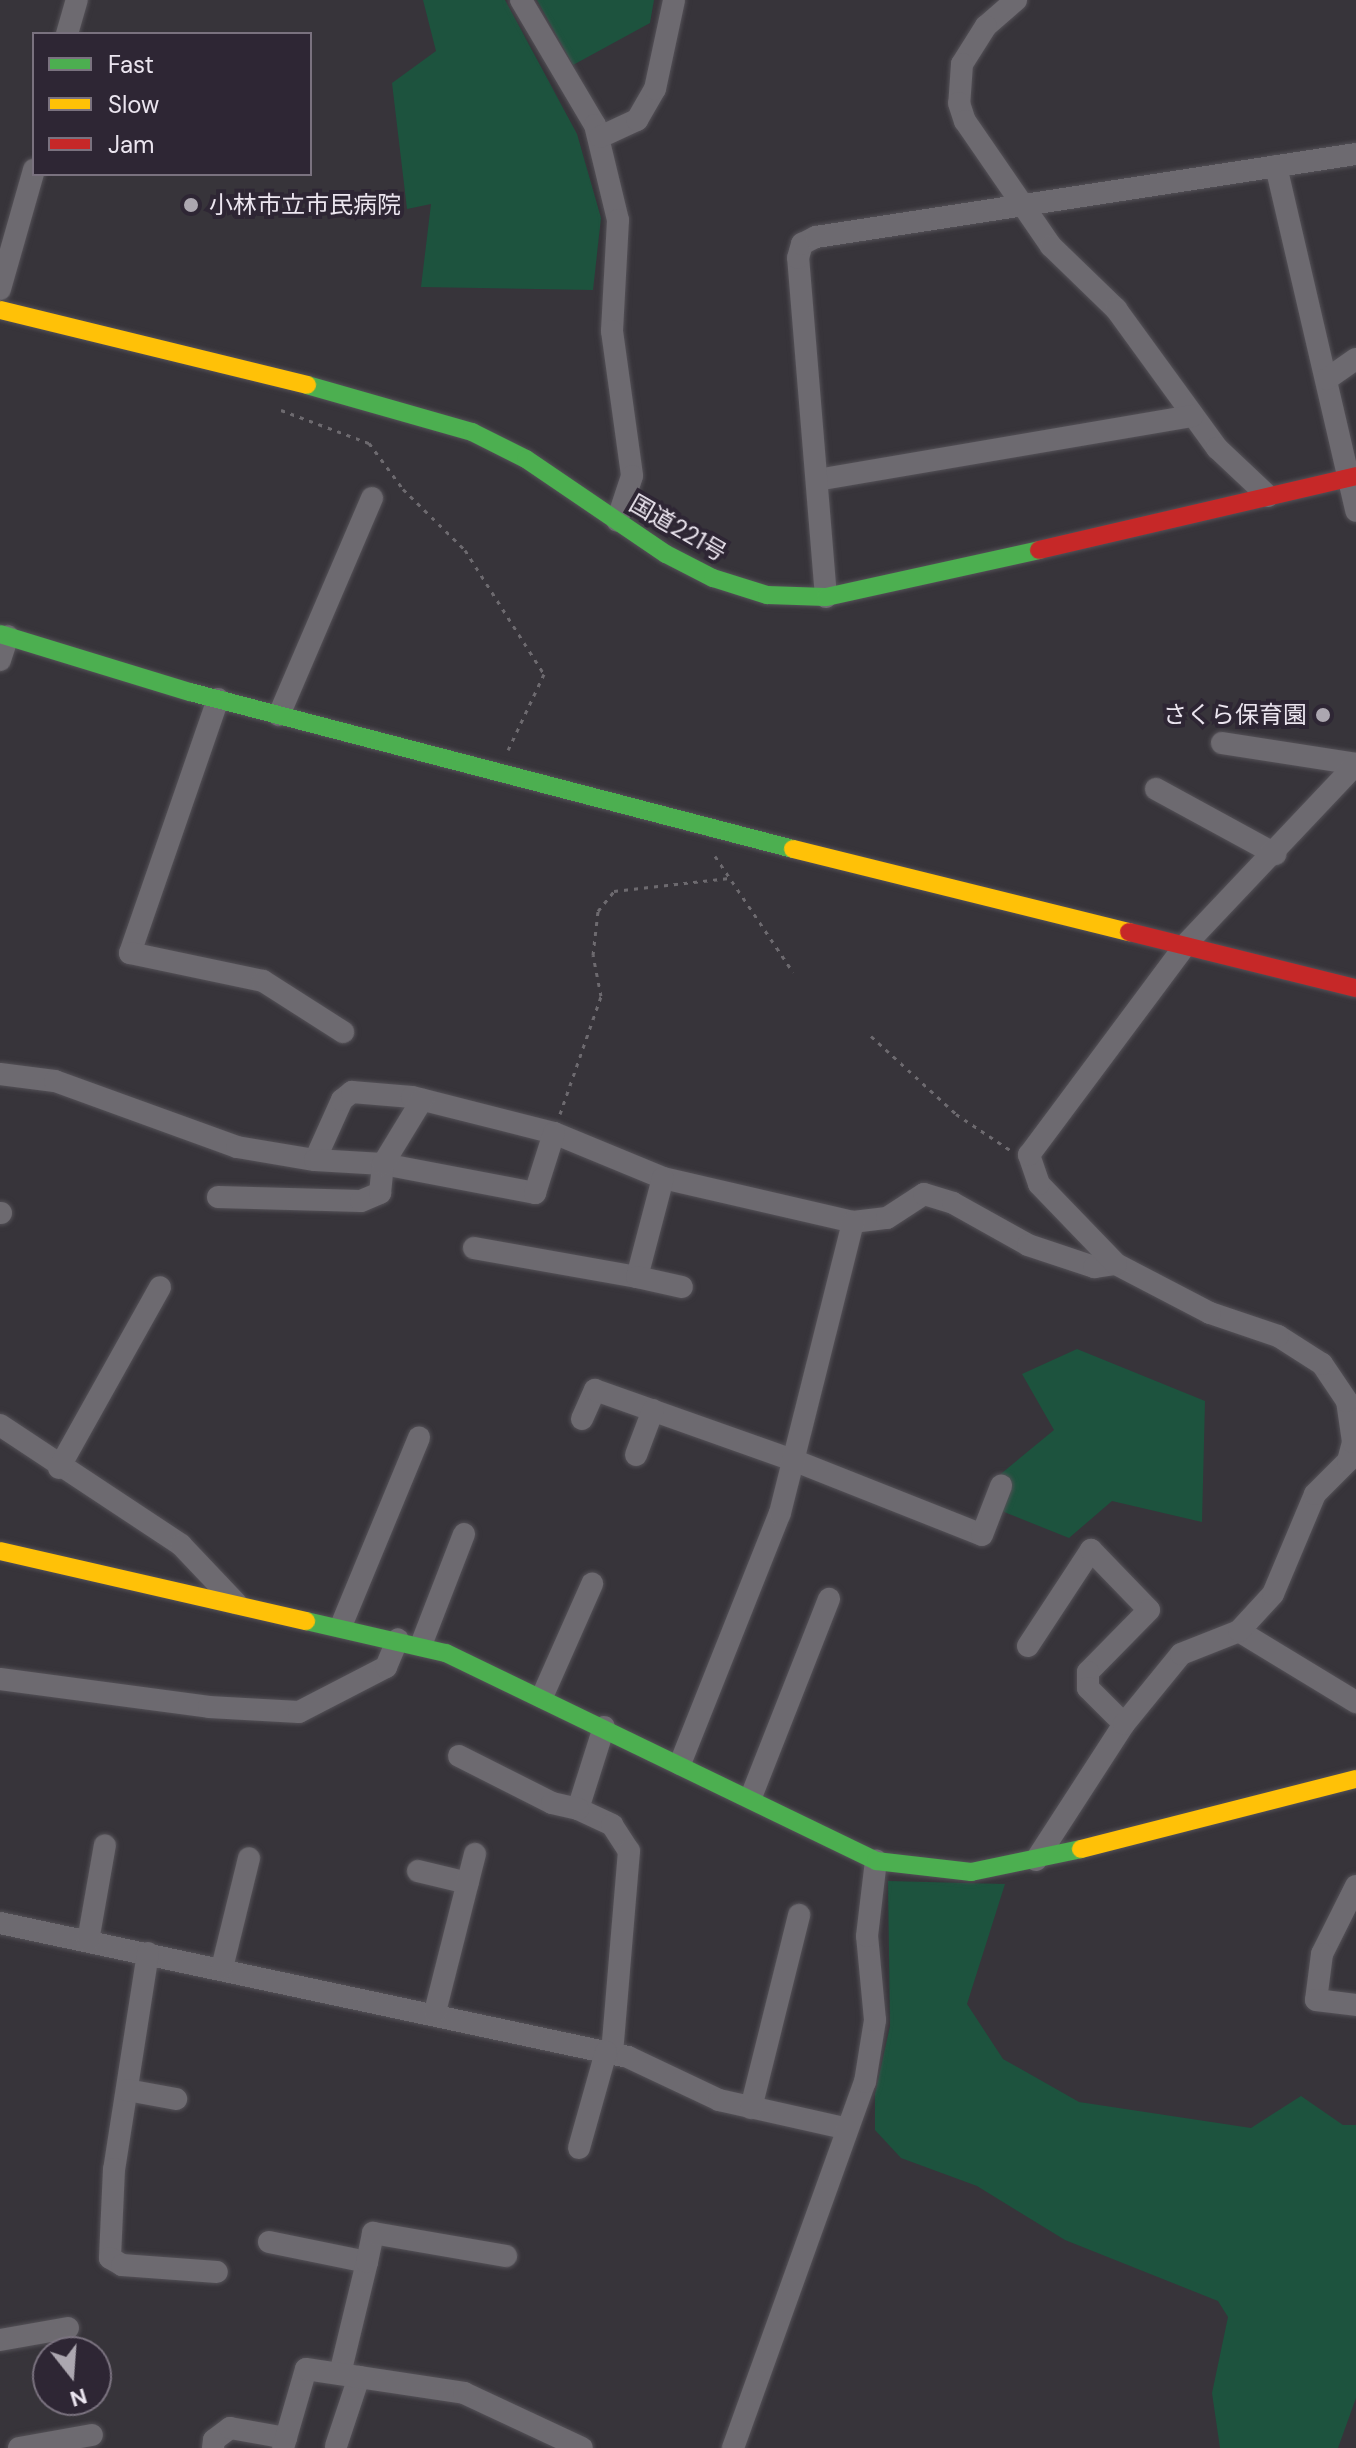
<!DOCTYPE html>
<meta charset="utf-8">
<style>
body{margin:0}
#map{position:relative;width:1356px;height:2448px;overflow:hidden;background:#37343a;font-family:"DM Sans","Noto Sans JP",sans-serif}
div>[style]{position:absolute}
[style*='--x']{left:calc(var(--x)*1px);top:calc(var(--y)*1px);width:calc(var(--w)*1px);rotate:calc(var(--a)*1deg)}
.green>*{inset:0;background:#1d533e}
.path>*{height:3px;margin-top:-1.5px;transform-origin:0;background:repeating-linear-gradient(90deg,#6d6a6f 0 4px,transparent 0 10px)}
.roads{filter:drop-shadow(0 0 2px #545157) drop-shadow(0 0 2px #545157)}
.street>*{height:22px;margin:-11px;padding:0 11px;transform-origin:11px;border-radius:11px;background:#6d6a70}
.fast>*{height:18px;margin:-9px;padding:0 9px;transform-origin:9px;border-radius:9px;background:#4caf50}
.slow>*{height:18px;margin:-9px;padding:0 9px;transform-origin:9px;border-radius:9px;background:#ffc107}
.jam>*{height:18px;margin:-9px;padding:0 9px;transform-origin:9px;border-radius:9px;background:#c62828}
.dots>*{width:22px;height:22px;translate:-50% -50%;box-sizing:border-box;border:4px solid #2e2634;border-radius:50%}
span{translate:-50% -50%;white-space:nowrap;text-align:center;line-height:1.15;-webkit-text-stroke:8px #2e2634;paint-order:stroke}
.poi-label{font-size:24px;color:#ebe5ef}
.left{translate:0 -50%;text-align:left}
.right{translate:-100% -50%;text-align:right}
.street-label{font-size:24px;color:#ebe5ef}
.legend{position:absolute;left:32px;top:32px;width:280px;height:144px;box-sizing:border-box;background:#2e2634;border:2px solid #7a727f;margin:0;padding:10px 14px;list-style:none;font-size:24px;color:#ebe5ef}
.legend li{display:flex;align-items:center;gap:16px;height:40px}
.legend b{width:40px;border:2px solid #7a727f}
.north{position:absolute;left:32px;top:2336px;width:80px;height:80px;box-sizing:border-box;background:#2e2634;border:2px solid #7a727f;border-radius:50%;rotate:163deg;font-size:22px;font-weight:700;line-height:32px;text-align:center;color:#ebe5ef}
.north::after{content:'';display:block;margin:auto;width:28px;height:36px;background:#aca7b0;clip-path:polygon(50% 0,100% 100%,50% 72%,0 100%)}
</style>
<div id="map">
<div class="green">
<i style="clip-path:polygon(423px 0,505px 0,577px 134px,601px 218px,593px 290px,421px 287px,431px 204px,407px 209px,392px 83px,436px 51px)"></i>
<i style="clip-path:polygon(537px 0,654px 0,650px 23px,573px 65px)"></i>
<i style="clip-path:polygon(1077px 1349px,1205px 1401px,1202px 1522px,1112px 1501px,1069px 1538px,994px 1508px,997px 1477px,1054px 1430px,1022px 1374px)"></i>
<i style="clip-path:polygon(888px 1881px,1005px 1884px,967px 2004px,1003px 2059px,1079px 2102px,1251px 2128px,1301px 2096px,1343px 2125px,1356px 2125px,1356px 2398px,1338px 2448px,1220px 2448px,1212px 2393px,1228px 2317px,1218px 2301px,1065px 2240px,977px 2186px,901px 2158px,875px 2130px,875px 2094px,890px 2026px)"></i>
</div>
<div class="path">
<i style="--x:281;--y:410;--w:94;--a:20.6"></i>
<i style="--x:369;--y:443;--w:57;--a:53.5"></i>
<i style="--x:403;--y:489;--w:87;--a:44.5"></i>
<i style="--x:465;--y:550;--w:147;--a:57.5"></i>
<i style="--x:544;--y:674;--w:84;--a:115.3"></i>
<i style="--x:715;--y:856;--w:140;--a:56.1"></i>
<i style="--x:871;--y:1036;--w:115;--a:42.5"></i>
<i style="--x:956;--y:1114;--w:65;--a:33.7"></i>
<i style="--x:560;--y:1114;--w:125;--a:-70.8"></i>
<i style="--x:601;--y:996;--w:42;--a:-101"></i>
<i style="--x:593;--y:955;--w:44;--a:-83.5"></i>
<i style="--x:598;--y:911;--w:26;--a:-51"></i>
<i style="--x:614;--y:891;--w:116;--a:-6.4"></i>
</div>
<div class="roads">
<div class="street">
<i style="--x:521;--y:0;--w:145;--a:59.4"></i>
<i style="--x:595;--y:125;--w:98;--a:76.4"></i>
<i style="--x:618;--y:220;--w:111;--a:93.1"></i>
<i style="--x:612;--y:331;--w:146;--a:82.1"></i>
<i style="--x:632;--y:476;--w:47;--a:108.4"></i>
<i style="--x:1016;--y:0;--w:40;--a:139"></i>
<i style="--x:986;--y:26;--w:45;--a:122.3"></i>
<i style="--x:962;--y:64;--w:39;--a:94"></i>
<i style="--x:959;--y:103;--w:19;--a:72"></i>
<i style="--x:965;--y:121;--w:152;--a:55.5"></i>
<i style="--x:1051;--y:246;--w:91;--a:44.1"></i>
<i style="--x:1116;--y:309;--w:172;--a:54"></i>
<i style="--x:1217;--y:448;--w:70;--a:43.3"></i>
<i style="--x:67;--y:34;--w:35;--a:-74"></i>
<i style="--x:600;--y:137;--w:41;--a:-24.7"></i>
<i style="--x:637;--y:120;--w:36;--a:-60"></i>
<i style="--x:655;--y:89;--w:91;--a:-77.9"></i>
<i style="--x:1276;--y:166;--w:354;--a:76.9"></i>
<i style="--x:0;--y:289;--w:124;--a:-74.1"></i>
<i style="--x:1327;--y:379;--w:35;--a:-35"></i>
<i style="--x:817;--y:480;--w:381;--a:-9.7"></i>
<i style="--x:826;--y:597;--w:340;--a:-94.7"></i>
<i style="--x:798;--y:258;--w:15;--a:-74"></i>
<i style="--x:802;--y:244;--w:16;--a:-27"></i>
<i style="--x:816;--y:237;--w:546;--a:-8.74"></i>
<i style="--x:0;--y:660;--w:25;--a:-72"></i>
<i style="--x:218;--y:699;--w:269;--a:109.1"></i>
<i style="--x:130;--y:953;--w:136;--a:11.9"></i>
<i style="--x:263;--y:981;--w:95;--a:32.5"></i>
<i style="--x:279;--y:715;--w:236;--a:-66.8"></i>
<i style="--x:1222;--y:743;--w:136;--a:8.9"></i>
<i style="--x:1156;--y:789;--w:136;--a:28.6"></i>
<i style="--x:0;--y:1074;--w:55;--a:7.3"></i>
<i style="--x:55;--y:1081;--w:194;--a:19.9"></i>
<i style="--x:237;--y:1147;--w:79;--a:9.5"></i>
<i style="--x:315;--y:1160;--w:66;--a:-65.8"></i>
<i style="--x:342;--y:1100;--w:13;--a:-39"></i>
<i style="--x:352;--y:1092;--w:60;--a:4.8"></i>
<i style="--x:412;--y:1097;--w:146;--a:14.2"></i>
<i style="--x:554;--y:1133;--w:118;--a:22.4"></i>
<i style="--x:663;--y:1178;--w:195;--a:13"></i>
<i style="--x:853;--y:1222;--w:34;--a:-7"></i>
<i style="--x:887;--y:1218;--w:44;--a:-33"></i>
<i style="--x:924;--y:1194;--w:30;--a:17"></i>
<i style="--x:953;--y:1203;--w:86;--a:29.2"></i>
<i style="--x:1028;--y:1245;--w:70;--a:18.4"></i>
<i style="--x:1094;--y:1267;--w:22;--a:-8"></i>
<i style="--x:315;--y:1160;--w:68;--a:3.4"></i>
<i style="--x:383;--y:1164;--w:155;--a:10.8"></i>
<i style="--x:535;--y:1193;--w:63;--a:-72.4"></i>
<i style="--x:218;--y:1197;--w:143;--a:1.6"></i>
<i style="--x:361;--y:1201;--w:21;--a:-23"></i>
<i style="--x:380;--y:1193;--w:29;--a:-84"></i>
<i style="--x:383;--y:1164;--w:75;--a:-58.6"></i>
<i style="--x:0;--y:1213;--w:1;--a:0"></i>
<i style="--x:474;--y:1248;--w:166;--a:10.1"></i>
<i style="--x:637;--y:1277;--w:102;--a:-75.3"></i>
<i style="--x:637;--y:1277;--w:46;--a:12.5"></i>
<i style="--x:582;--y:1419;--w:32;--a:-66"></i>
<i style="--x:595;--y:1390;--w:210;--a:19.5"></i>
<i style="--x:793;--y:1460;--w:203;--a:21.6"></i>
<i style="--x:982;--y:1535;--w:53;--a:-68.8"></i>
<i style="--x:0;--y:1425;--w:217;--a:33.5"></i>
<i style="--x:181;--y:1545;--w:80;--a:46.5"></i>
<i style="--x:636;--y:1455;--w:48;--a:-69.3"></i>
<i style="--x:59;--y:1468;--w:207;--a:-60.8"></i>
<i style="--x:341;--y:1626;--w:204;--a:-67.5"></i>
<i style="--x:1239;--y:1631;--w:137;--a:31.3"></i>
<i style="--x:421;--y:1645;--w:119;--a:-68.8"></i>
<i style="--x:1028;--y:1646;--w:115;--a:-56.7"></i>
<i style="--x:1091;--y:1550;--w:83;--a:46"></i>
<i style="--x:1149;--y:1610;--w:87;--a:134.5"></i>
<i style="--x:1088;--y:1672;--w:16;--a:90"></i>
<i style="--x:1088;--y:1688;--w:51;--a:45"></i>
<i style="--x:0;--y:1679;--w:211;--a:7.6"></i>
<i style="--x:209;--y:1707;--w:90;--a:3.2"></i>
<i style="--x:299;--y:1712;--w:98;--a:-27.3"></i>
<i style="--x:386;--y:1667;--w:30;--a:-67"></i>
<i style="--x:542;--y:1697;--w:124;--a:-66.1"></i>
<i style="--x:604;--y:1727;--w:86;--a:107.6"></i>
<i style="--x:578;--y:1809;--w:38;--a:25"></i>
<i style="--x:612;--y:1825;--w:31;--a:57"></i>
<i style="--x:629;--y:1851;--w:203;--a:94.8"></i>
<i style="--x:459;--y:1756;--w:104;--a:26.8"></i>
<i style="--x:552;--y:1803;--w:27;--a:13"></i>
<i style="--x:680;--y:1764;--w:270;--a:-68.3"></i>
<i style="--x:780;--y:1513;--w:300;--a:-75.9"></i>
<i style="--x:751;--y:1797;--w:213;--a:-68.5"></i>
<i style="--x:1036;--y:1860;--w:162;--a:-57.1"></i>
<i style="--x:1124;--y:1724;--w:90;--a:-50.8"></i>
<i style="--x:1181;--y:1654;--w:62;--a:-21.6"></i>
<i style="--x:1239;--y:1631;--w:50;--a:-47.4"></i>
<i style="--x:1273;--y:1594;--w:108;--a:-67.2"></i>
<i style="--x:1315;--y:1494;--w:47;--a:-45"></i>
<i style="--x:1348;--y:1461;--w:20;--a:-75"></i>
<i style="--x:1353;--y:1442;--w:41;--a:-98.3"></i>
<i style="--x:1347;--y:1401;--w:45;--a:-124"></i>
<i style="--x:1322;--y:1364;--w:52;--a:-147.5"></i>
<i style="--x:1278;--y:1336;--w:72;--a:-161.3"></i>
<i style="--x:1210;--y:1313;--w:106;--a:-152.5"></i>
<i style="--x:1116;--y:1264;--w:111;--a:-133.9"></i>
<i style="--x:1039;--y:1184;--w:31;--a:-109"></i>
<i style="--x:1029;--y:1155;--w:264;--a:-53.3"></i>
<i style="--x:1187;--y:943;--w:246;--a:-46.6"></i>
<i style="--x:418;--y:1871;--w:51;--a:13.5"></i>
<i style="--x:1356;--y:1886;--w:76;--a:116.6"></i>
<i style="--x:1322;--y:1954;--w:46;--a:97.4"></i>
<i style="--x:1316;--y:2000;--w:40;--a:7.1"></i>
<i style="--x:0;--y:1923;--w:642;--a:12.04"></i>
<i style="--x:628;--y:2057;--w:101;--a:25.3"></i>
<i style="--x:719;--y:2100;--w:128;--a:12.6"></i>
<i style="--x:88;--y:1941;--w:97;--a:-80"></i>
<i style="--x:148;--y:1953;--w:219;--a:98.9"></i>
<i style="--x:114;--y:2169;--w:89;--a:92.6"></i>
<i style="--x:110;--y:2258;--w:14;--a:30"></i>
<i style="--x:122;--y:2265;--w:95;--a:4.2"></i>
<i style="--x:222;--y:1968;--w:113;--a:-76.2"></i>
<i style="--x:435;--y:2012;--w:163;--a:-75.8"></i>
<i style="--x:127;--y:2090;--w:50;--a:10.4"></i>
<i style="--x:751;--y:2108;--w:199;--a:-76"></i>
<i style="--x:579;--y:2148;--w:100;--a:-74.3"></i>
<i style="--x:269;--y:2242;--w:100;--a:11.5"></i>
<i style="--x:367;--y:2262;--w:115;--a:103.6"></i>
<i style="--x:367;--y:2262;--w:30;--a:-78"></i>
<i style="--x:373;--y:2233;--w:135;--a:9.8"></i>
<i style="--x:0;--y:2340;--w:69;--a:-10"></i>
<i style="--x:336;--y:2446;--w:73;--a:-71.6"></i>
<i style="--x:19;--y:2448;--w:74;--a:-10.1"></i>
<i style="--x:213;--y:2448;--w:8;--a:-83"></i>
<i style="--x:214;--y:2440;--w:20;--a:-37"></i>
<i style="--x:230;--y:2428;--w:57;--a:10.1"></i>
<i style="--x:283;--y:2448;--w:82;--a:-73.8"></i>
<i style="--x:306;--y:2369;--w:160;--a:8.6"></i>
<i style="--x:464;--y:2393;--w:130;--a:25"></i>
<i style="--x:733;--y:2448;--w:389;--a:-70.2"></i>
<i style="--x:865;--y:2082;--w:63;--a:-80.8"></i>
<i style="--x:875;--y:2020;--w:84;--a:-95.4"></i>
<i style="--x:867;--y:1936;--w:76;--a:-83.2"></i>
</div>
<div class="fast">
<i style="--x:307;--y:385;--w:172;--a:15.9"></i>
<i style="--x:472;--y:432;--w:60;--a:26.6"></i>
<i style="--x:526;--y:459;--w:169;--a:34.2"></i>
<i style="--x:666;--y:554;--w:53;--a:27.1"></i>
<i style="--x:713;--y:578;--w:57;--a:17.5"></i>
<i style="--x:767;--y:595;--w:59;--a:1.9"></i>
<i style="--x:826;--y:597;--w:218;--a:-12.4"></i>
<i style="--x:0;--y:634;--w:199;--a:17"></i>
<i style="--x:190;--y:692;--w:623;--a:14.59"></i>
<i style="--x:306;--y:1621;--w:144;--a:12.9"></i>
<i style="--x:446;--y:1653;--w:478;--a:25.8"></i>
<i style="--x:876;--y:1861;--w:96;--a:6.6"></i>
<i style="--x:971;--y:1872;--w:112;--a:-11.8"></i>
</div>
<div class="slow">
<i style="--x:0;--y:310;--w:316;--a:13.7"></i>
<i style="--x:793;--y:849;--w:346;--a:13.9"></i>
<i style="--x:0;--y:1551;--w:314;--a:12.9"></i>
<i style="--x:1081;--y:1849;--w:284;--a:-14.3"></i>
</div>
<div class="jam">
<i style="--x:1039;--y:550;--w:326;--a:-13.1"></i>
<i style="--x:1129;--y:932;--w:234;--a:13.9"></i>
</div>
</div>
<div class="dots">
<i style="left:191px;top:205px;background:#aca7b0"></i>
<i style="left:1323px;top:715px;background:#aca7b0"></i>
</div>
<div class="poi-label">
<span class="left" style="left:209px;top:205px">小林市立市民病院</span>
<span class="right" style="left:1307px;top:715px">さくら保育園</span>
</div>
<div class="street-label">
<span style="left:678px;top:528px;rotate:30deg">国道221号</span>
</div>
<ul class="legend">
<li><b style="height:10px;background:#4caf50"></b>Fast</li>
<li><b style="height:10px;background:#ffc107"></b>Slow</li>
<li><b style="height:10px;background:#c62828"></b>Jam</li>
</ul>
<div class="north">N</div>
</div>
